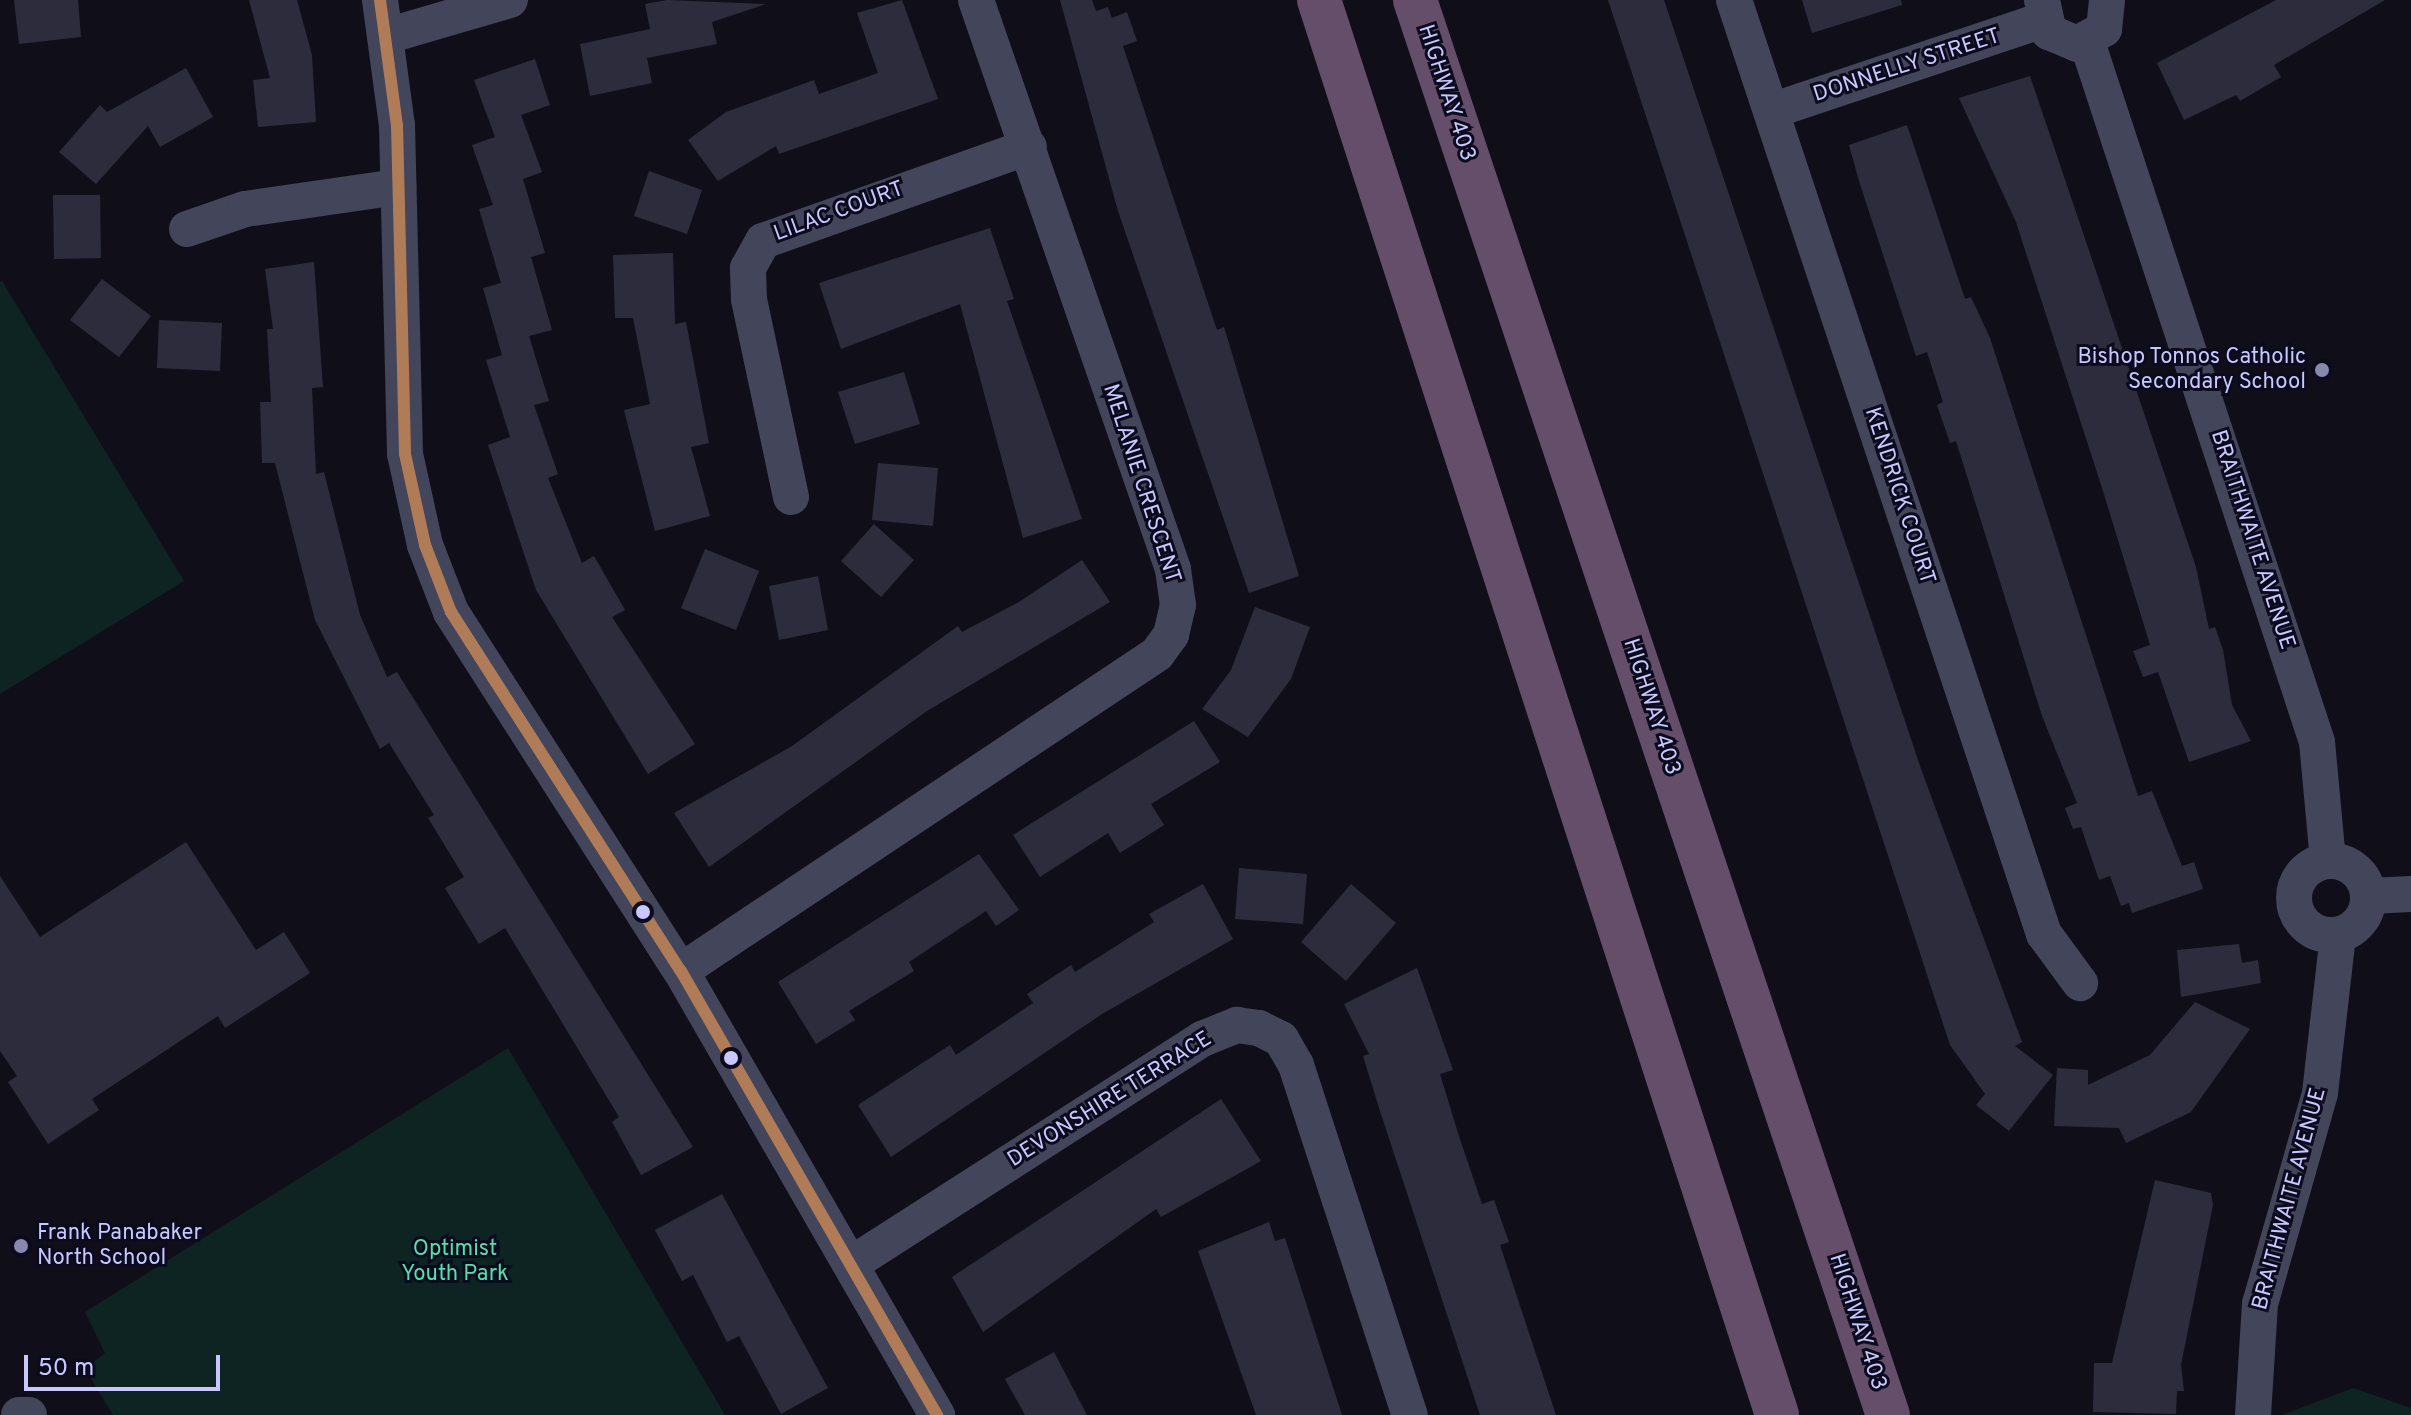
<!DOCTYPE html>
<style>
body{margin:0}
#map{position:relative;width:2411px;height:1415px;overflow:hidden;background:#100f19;font-family:Overpass,sans-serif}
div>[style]{position:absolute}
[style*='--x']{left:calc(var(--x)*1px);top:calc(var(--y)*1px);width:calc(var(--w)*1px);rotate:calc(var(--a)*1deg)}
.green>*{inset:0;background:#0e2423}
.building>*{inset:0;background:#2d2c3d}
.minor>*{height:36px;margin:-18px;padding:0 18px;transform-origin:18px;border-radius:18px;background:#43455a}
.minor>.ring{margin:-18px;padding:0;box-sizing:content-box;background:none;border:36px solid #43455a;border-radius:50%}
.highway>*{height:44px;margin:-22px;padding:0 22px;transform-origin:22px;border-radius:22px;background:#644e69}
.bus-1>*{height:12px;margin:-6px;padding:0 6px;transform-origin:6px;border-radius:6px;background:#b07c57}
.dots>*{width:22px;height:22px;translate:-50% -50%;box-sizing:border-box;border:4px solid #0c0b1d;border-radius:50%}
span{translate:-50% -50%;white-space:nowrap;text-align:center;line-height:1.15;-webkit-text-stroke:6px #0c0b1d;paint-order:stroke}
.street-label{font-size:22px;color:#c8c8ff}
.poi-label{font-size:22px;color:#c8c8ff}
.right{translate:-100% -50%;text-align:right}
.left{translate:0 -50%;text-align:left}
.park-label{font-size:22px;color:#53e0ae}
.scale{position:absolute;left:24px;top:1355px;width:196px;height:36px;box-sizing:border-box;border:4px solid #c8c8ff;border-top:0;padding-left:10px;font-size:24px;line-height:28px;white-space:nowrap;color:#c8c8ff;-webkit-text-stroke:6px #0c0b1d;paint-order:stroke}
</style>
<div id="map">
<div class="green">
<i style="clip-path:polygon(2px 281px,184px 581px,0 694px,0 282px)"></i>
<i style="clip-path:polygon(508px 1048px,725px 1415px,113px 1415px,85px 1369px,105px 1353px,85px 1312px)"></i>
<i style="clip-path:polygon(2353px 1388px,2411px 1408px,2411px 1415px,2282px 1415px)"></i>
</div>
<div class="building">
<i style="clip-path:polygon(14px 0,78px 0,81px 37px,19px 44px)"></i>
<i style="clip-path:polygon(249px 0,297px 0,312px 55px,316px 122px,258px 127px,253px 80px,270px 78px)"></i>
<i style="clip-path:polygon(667px 0,766px 4px,712px 22px,717px 44px,647px 58px,652px 83px,590px 96px,580px 44px,650px 29px,645px 4px)"></i>
<i style="clip-path:polygon(902px 0,938px 99px,779px 154px,776px 146px,718px 181px,688px 140px,726px 112px,814px 80px,819px 94px,878px 73px,857px 13px)"></i>
<i style="clip-path:polygon(1060px 0,1092px 0,1096px 11px,1108px 7px,1112px 18px,1127px 12px,1137px 41px,1123px 46px,1217px 330px,1224px 327px,1299px 576px,1249px 593px,1118px 211px)"></i>
<i style="clip-path:polygon(1608px 0,1664px 0,1921px 769px,2022px 1042px,2015px 1046px,2053px 1075px,2009px 1131px,1976px 1105px,1985px 1094px,1950px 1045px)"></i>
<i style="clip-path:polygon(1802px 0,1901px 0,1902px 5px,1812px 33px)"></i>
<i style="clip-path:polygon(2276px 0,2385px 0,2274px 65px,2281px 77px,2240px 101px,2236px 95px,2184px 120px,2157px 63px)"></i>
<i style="clip-path:polygon(535px 59px,550px 105px,521px 115px,542px 172px,523px 179px,545px 253px,531px 257px,552px 330px,529px 336px,549px 401px,534px 405px,558px 474px,548px 478px,582px 563px,594px 556px,625px 610px,612px 617px,695px 744px,648px 774px,536px 590px,488px 445px,510px 437px,486px 360px,502px 355px,483px 288px,501px 283px,479px 209px,493px 205px,472px 145px,495px 137px,474px 80px)"></i>
<i style="clip-path:polygon(186px 68px,213px 117px,160px 147px,148px 126px,96px 184px,59px 152px,100px 105px,107px 112px)"></i>
<i style="clip-path:polygon(2030px 76px,2196px 567px,2209px 629px,2215px 627px,2223px 650px,2232px 705px,2251px 741px,2189px 762px,2158px 672px,2143px 677px,2133px 651px,2150px 645px,2103px 491px,2016px 222px,1959px 98px)"></i>
<i style="clip-path:polygon(1907px 125px,1965px 299px,1971px 297px,1990px 338px,2138px 796px,2152px 791px,2182px 866px,2194px 862px,2203px 889px,2132px 913px,2129px 903px,2121px 906px,2110px 876px,2099px 880px,2081px 827px,2073px 829px,2065px 808px,2077px 803px,2042px 716px,1956px 441px,1950px 443px,1937px 405px,1943px 402px,1927px 352px,1916px 356px,1859px 181px,1849px 145px)"></i>
<i style="clip-path:polygon(649px 171px,702px 190px,687px 234px,634px 216px)"></i>
<i style="clip-path:polygon(53px 195px,100px 195px,101px 258px,54px 259px)"></i>
<i style="clip-path:polygon(990px 228px,1014px 299px,1007px 301px,1082px 519px,1023px 538px,960px 304px,841px 349px,819px 283px)"></i>
<i style="clip-path:polygon(673px 253px,675px 324px,686px 322px,709px 443px,691px 447px,710px 516px,655px 531px,624px 410px,650px 404px,633px 318px,615px 318px,613px 255px)"></i>
<i style="clip-path:polygon(314px 262px,323px 387px,312px 388px,316px 474px,324px 472px,360px 615px,387px 677px,397px 672px,693px 1147px,641px 1175px,612px 1122px,619px 1117px,505px 928px,479px 944px,445px 888px,464px 877px,428px 818px,434px 815px,389px 743px,380px 749px,315px 620px,275px 463px,262px 463px,260px 402px,271px 402px,267px 329px,273px 329px,265px 269px)"></i>
<i style="clip-path:polygon(102px 279px,151px 316px,119px 357px,70px 320px)"></i>
<i style="clip-path:polygon(159px 320px,222px 323px,220px 371px,157px 368px)"></i>
<i style="clip-path:polygon(904px 372px,920px 424px,855px 444px,838px 392px)"></i>
<i style="clip-path:polygon(878px 463px,938px 468px,933px 526px,872px 520px)"></i>
<i style="clip-path:polygon(874px 524px,914px 560px,881px 597px,841px 561px)"></i>
<i style="clip-path:polygon(705px 549px,759px 571px,736px 630px,681px 608px)"></i>
<i style="clip-path:polygon(1082px 560px,1110px 602px,927px 711px,709px 867px,674px 813px,792px 746px,958px 626px,962px 632px,1019px 602px)"></i>
<i style="clip-path:polygon(818px 576px,828px 630px,779px 640px,769px 586px)"></i>
<i style="clip-path:polygon(1255px 607px,1310px 627px,1291px 679px,1248px 737px,1202px 709px,1231px 670px)"></i>
<i style="clip-path:polygon(1194px 721px,1220px 762px,1151px 804px,1164px 825px,1120px 853px,1108px 833px,1040px 877px,1013px 835px)"></i>
<i style="clip-path:polygon(186px 842px,256px 950px,284px 932px,310px 973px,225px 1028px,218px 1016px,92px 1099px,99px 1110px,48px 1144px,8px 1082px,17px 1076px,0 1051px,0 876px,40px 937px)"></i>
<i style="clip-path:polygon(979px 854px,1019px 910px,996px 926px,986px 911px,909px 962px,914px 971px,849px 1011px,855px 1020px,816px 1044px,778px 982px)"></i>
<i style="clip-path:polygon(1239px 868px,1307px 874px,1303px 924px,1235px 919px)"></i>
<i style="clip-path:polygon(1203px 884px,1233px 939px,1102px 1014px,891px 1157px,858px 1105px,950px 1045px,956px 1055px,1033px 1003px,1027px 994px,1071px 965px,1075px 972px,1154px 922px,1149px 914px)"></i>
<i style="clip-path:polygon(1351px 884px,1396px 923px,1346px 981px,1301px 942px)"></i>
<i style="clip-path:polygon(2239px 944px,2242px 963px,2258px 960px,2261px 983px,2181px 997px,2177px 950px)"></i>
<i style="clip-path:polygon(1417px 968px,1453px 1070px,1440px 1074px,1458px 1133px,1482px 1204px,1494px 1200px,1509px 1242px,1500px 1245px,1556px 1415px,1480px 1415px,1380px 1111px,1363px 1056px,1369px 1054px,1344px 1004px)"></i>
<i style="clip-path:polygon(2195px 1002px,2250px 1029px,2191px 1112px,2126px 1143px,2119px 1128px,2054px 1126px,2057px 1068px,2088px 1070px,2088px 1085px,2150px 1055px)"></i>
<i style="clip-path:polygon(1221px 1099px,1261px 1161px,1161px 1217px,1156px 1209px,983px 1332px,952px 1277px)"></i>
<i style="clip-path:polygon(2155px 1180px,2211px 1193px,2213px 1205px,2181px 1365px,2184px 1391px,2177px 1391px,2176px 1414px,2093px 1412px,2094px 1363px,2112px 1363px)"></i>
<i style="clip-path:polygon(722px 1194px,828px 1388px,781px 1414px,739px 1336px,727px 1342px,693px 1275px,682px 1281px,655px 1230px)"></i>
<i style="clip-path:polygon(1269px 1222px,1275px 1241px,1285px 1238px,1342px 1415px,1256px 1415px,1198px 1251px)"></i>
<i style="clip-path:polygon(1054px 1352px,1087px 1415px,1025px 1415px,1005px 1379px)"></i>
</div>
<div class="minor">
<i style="--x:380;--y:0;--w:126;--a:82.3"></i>
<i style="--x:397;--y:125;--w:329;--a:88.6"></i>
<i style="--x:405;--y:454;--w:93;--a:77.6"></i>
<i style="--x:425;--y:545;--w:72;--a:68.8"></i>
<i style="--x:451;--y:612;--w:426;--a:57.4"></i>
<i style="--x:681;--y:971;--w:513;--a:60.03"></i>
<i style="--x:1734;--y:0;--w:984;--a:71.64"></i>
<i style="--x:2044;--y:934;--w:61;--a:53.7"></i>
<i style="--x:2042;--y:0;--w:33;--a:78"></i>
<i style="--x:2049;--y:32;--w:30;--a:23"></i>
<i style="--x:2077;--y:44;--w:31;--a:-29"></i>
<i style="--x:2104;--y:29;--w:29;--a:-84"></i>
<i style="--x:390;--y:35;--w:125;--a:-16.3"></i>
<i style="--x:2087;--y:42;--w:737;--a:71.81"></i>
<i style="--x:2317;--y:742;--w:119;--a:84.7"></i>
<i style="--x:1771;--y:111;--w:287;--a:-18.5"></i>
<i style="--x:187;--y:229;--w:61;--a:-19"></i>
<i style="--x:245;--y:209;--w:155;--a:-8.2"></i>
<i style="--x:791;--y:497;--w:202;--a:-102"></i>
<i style="--x:749;--y:299;--w:31;--a:-92"></i>
<i style="--x:748;--y:268;--w:31;--a:-61"></i>
<i style="--x:763;--y:241;--w:282;--a:-19.5"></i>
<i class="ring" style="left:2294px;top:861px;width:38px;height:38px"></i>
<i style="--x:2369;--y:896;--w:42;--a:-2.7"></i>
<i style="--x:681;--y:971;--w:572;--a:-33.66"></i>
<i style="--x:1157;--y:654;--w:24;--a:-54"></i>
<i style="--x:1171;--y:635;--w:31;--a:-77"></i>
<i style="--x:1178;--y:605;--w:36;--a:-98"></i>
<i style="--x:1173;--y:569;--w:602;--a:-109.1"></i>
<i style="--x:853;--y:1263;--w:415;--a:-32.7"></i>
<i style="--x:1202;--y:1039;--w:38;--a:-22"></i>
<i style="--x:1237;--y:1025;--w:22;--a:8"></i>
<i style="--x:1259;--y:1028;--w:25;--a:27"></i>
<i style="--x:1281;--y:1039;--w:30;--a:60"></i>
<i style="--x:1296;--y:1065;--w:368;--a:72"></i>
<i style="--x:19;--y:1415;--w:10;--a:0"></i>
<i style="--x:2253;--y:1415;--w:111;--a:-86.4"></i>
<i style="--x:2260;--y:1304;--w:219;--a:-74.1"></i>
<i style="--x:2320;--y:1093;--w:159;--a:-83.5"></i>
</div>
<div class="highway">
<i style="--x:1319;--y:0;--w:1487;--a:72.06"></i>
<i style="--x:1415;--y:0;--w:1492;--a:71.52"></i>
</div>
<div class="bus-1">
<i style="--x:380;--y:0;--w:126;--a:82.3"></i>
<i style="--x:397;--y:125;--w:329;--a:88.6"></i>
<i style="--x:405;--y:454;--w:93;--a:77.6"></i>
<i style="--x:425;--y:545;--w:72;--a:68.8"></i>
<i style="--x:451;--y:612;--w:426;--a:57.4"></i>
<i style="--x:681;--y:971;--w:513;--a:60.03"></i>
</div>
<div class="dots">
<i style="left:2322px;top:370px;background:#8887ae"></i>
<i style="left:643px;top:912px;background:#c8c8ff"></i>
<i style="left:731px;top:1058px;background:#c8c8ff"></i>
<i style="left:21px;top:1246px;background:#8887ae"></i>
</div>
<div class="street-label">
<span style="left:1907px;top:66px;rotate:-18deg">DONNELLY STREET</span>
<span style="left:1446px;top:93px;rotate:72deg">HIGHWAY 403</span>
<span style="left:839px;top:212px;rotate:-20deg">LILAC COURT</span>
<span style="left:1141px;top:484px;rotate:72deg">MELANIE CRESCENT</span>
<span style="left:1899px;top:496px;rotate:72deg">KENDRICK COURT</span>
<span style="left:2252px;top:540px;rotate:72deg">BRAITHWAITE AVENUE</span>
<span style="left:1651px;top:707px;rotate:72deg">HIGHWAY 403</span>
<span style="left:1110px;top:1100px;rotate:-32deg">DEVONSHIRE TERRACE</span>
<span style="left:2290px;top:1199px;rotate:-75deg">BRAITHWAITE AVENUE</span>
<span style="left:1857px;top:1322px;rotate:72deg">HIGHWAY 403</span>
</div>
<div class="poi-label">
<span class="right" style="left:2306px;top:370px">Bishop Tonnos Catholic<br>Secondary School</span>
<span class="left" style="left:37px;top:1246px">Frank Panabaker<br>North School</span>
</div>
<div class="park-label">
<span style="left:455px;top:1262px">Optimist<br>Youth Park</span>
</div>
<div class="scale">50 m</div>
</div>
